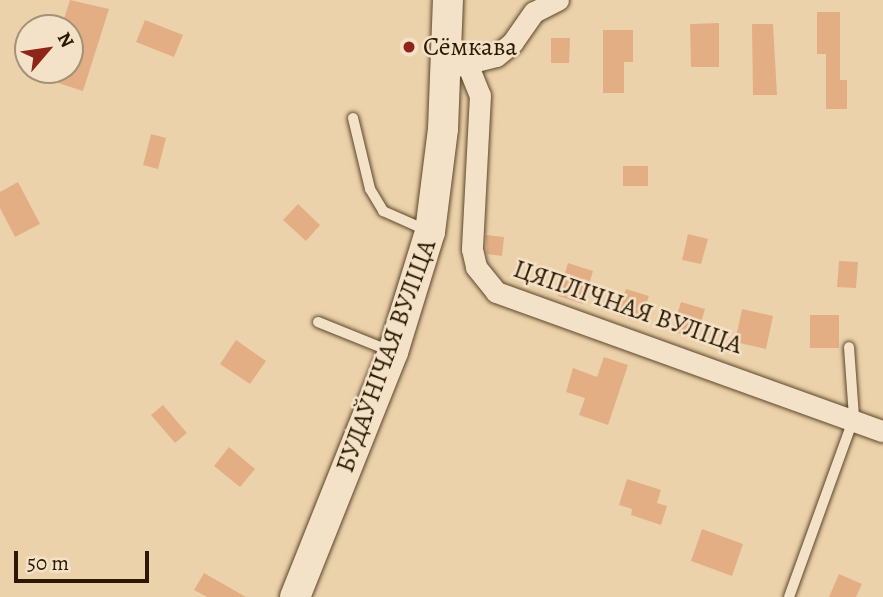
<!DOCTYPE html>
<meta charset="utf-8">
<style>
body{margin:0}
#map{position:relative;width:883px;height:597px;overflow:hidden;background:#ecd2aa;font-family:Alegreya,serif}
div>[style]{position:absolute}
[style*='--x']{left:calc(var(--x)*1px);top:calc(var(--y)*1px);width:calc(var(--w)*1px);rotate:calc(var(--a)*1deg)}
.building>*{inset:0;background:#e4ae84}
.roads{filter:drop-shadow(0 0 2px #5c462a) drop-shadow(0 0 2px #5c462a)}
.service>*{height:10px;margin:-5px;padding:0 5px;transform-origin:5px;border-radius:5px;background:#f3e2c8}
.minor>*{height:21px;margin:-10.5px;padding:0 10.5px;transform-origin:10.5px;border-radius:10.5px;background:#f3e2c8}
.secondary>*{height:30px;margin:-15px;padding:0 15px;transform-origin:15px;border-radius:15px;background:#f3e2c8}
.dots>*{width:19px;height:19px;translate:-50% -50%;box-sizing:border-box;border:4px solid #f3e2c8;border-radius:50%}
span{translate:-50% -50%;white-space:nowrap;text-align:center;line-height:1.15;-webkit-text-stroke:5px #f3e2c8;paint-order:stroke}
.poi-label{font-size:26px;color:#2c1800}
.left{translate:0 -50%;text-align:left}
.street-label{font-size:26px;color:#2c1800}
.north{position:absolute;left:14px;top:14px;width:70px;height:70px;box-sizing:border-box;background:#f3e2c8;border:2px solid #a39178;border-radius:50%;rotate:61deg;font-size:19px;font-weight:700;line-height:28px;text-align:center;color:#2c1800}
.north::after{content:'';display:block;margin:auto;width:24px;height:32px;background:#8f2418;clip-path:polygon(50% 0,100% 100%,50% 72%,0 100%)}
.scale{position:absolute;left:14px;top:551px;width:135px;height:32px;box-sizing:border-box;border:4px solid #2c1800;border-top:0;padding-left:9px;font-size:21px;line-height:24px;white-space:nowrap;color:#2c1800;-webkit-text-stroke:5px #f3e2c8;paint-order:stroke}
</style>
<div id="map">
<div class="building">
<i style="clip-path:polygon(70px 0,109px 9px,83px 91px,52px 81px,55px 70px,70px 70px,70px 28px,61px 28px)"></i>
<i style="clip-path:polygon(817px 12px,840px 12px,840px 80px,847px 80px,847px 109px,826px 109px,826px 54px,817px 54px)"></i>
<i style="clip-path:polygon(145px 20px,183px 35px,174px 57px,136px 42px)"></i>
<i style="clip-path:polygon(719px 23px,719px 67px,691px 67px,690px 24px)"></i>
<i style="clip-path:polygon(752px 24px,773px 24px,777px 95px,753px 95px)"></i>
<i style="clip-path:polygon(603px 30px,633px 30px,633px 62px,624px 62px,624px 93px,603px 93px)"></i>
<i style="clip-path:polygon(551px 38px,570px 38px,569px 63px,551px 63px)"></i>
<i style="clip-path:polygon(151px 134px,166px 138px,158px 169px,143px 165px)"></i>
<i style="clip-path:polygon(623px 166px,648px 166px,648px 186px,623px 186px)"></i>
<i style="clip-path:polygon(18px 182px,40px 224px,15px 237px,0 208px,0 192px)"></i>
<i style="clip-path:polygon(298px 204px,320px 225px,306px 241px,283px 220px)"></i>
<i style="clip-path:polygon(688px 234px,708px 239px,701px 264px,682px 260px)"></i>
<i style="clip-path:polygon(486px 235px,504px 237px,502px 256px,487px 254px)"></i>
<i style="clip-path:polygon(839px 261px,858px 262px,856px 288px,837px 287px)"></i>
<i style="clip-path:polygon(568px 263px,593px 271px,583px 304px,558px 296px)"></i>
<i style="clip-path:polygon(626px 289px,649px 296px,640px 322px,617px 315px)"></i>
<i style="clip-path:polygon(681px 302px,705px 309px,696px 339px,672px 331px)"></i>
<i style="clip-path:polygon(742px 309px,773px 316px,766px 349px,735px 342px)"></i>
<i style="clip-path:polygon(810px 315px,839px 315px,839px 348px,810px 348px)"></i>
<i style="clip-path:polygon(236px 340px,266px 361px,250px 384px,220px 364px)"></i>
<i style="clip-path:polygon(604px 357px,628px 365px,608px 425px,579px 415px,585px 398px,566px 392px,573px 368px,597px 377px)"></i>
<i style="clip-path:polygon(163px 405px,187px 433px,175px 443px,151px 415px)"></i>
<i style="clip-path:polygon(229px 447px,255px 469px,240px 487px,214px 466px)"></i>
<i style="clip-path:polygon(627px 479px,661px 490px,657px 503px,667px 506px,661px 525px,631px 515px,632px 509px,619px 505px)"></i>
<i style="clip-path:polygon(702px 529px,743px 544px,732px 576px,691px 561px)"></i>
<i style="clip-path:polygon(204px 573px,246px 597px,207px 597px,194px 590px)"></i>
<i style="clip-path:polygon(839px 574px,862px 584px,856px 597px,829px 597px)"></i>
</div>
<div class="roads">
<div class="service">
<i style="--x:353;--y:118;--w:73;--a:76.5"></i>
<i style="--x:370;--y:189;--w:26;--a:59"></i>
<i style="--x:383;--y:211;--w:49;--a:24"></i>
<i style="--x:318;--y:322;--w:78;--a:21.9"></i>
<i style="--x:789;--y:597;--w:191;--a:-70.1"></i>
<i style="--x:854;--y:417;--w:70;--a:-94.1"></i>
</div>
<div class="minor">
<i style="--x:456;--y:66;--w:41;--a:-14"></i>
<i style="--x:496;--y:56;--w:21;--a:-39"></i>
<i style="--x:512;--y:43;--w:38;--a:-55"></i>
<i style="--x:534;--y:12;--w:27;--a:-27"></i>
<i style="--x:468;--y:66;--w:31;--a:68"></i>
<i style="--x:480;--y:95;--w:154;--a:93"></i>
<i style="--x:472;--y:249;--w:18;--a:77"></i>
<i style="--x:476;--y:267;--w:32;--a:51"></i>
<i style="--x:496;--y:292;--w:411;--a:19.8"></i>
</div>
<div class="secondary">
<i style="--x:295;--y:597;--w:264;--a:-68.2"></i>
<i style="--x:393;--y:352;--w:126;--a:-72.9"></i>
<i style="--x:430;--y:232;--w:104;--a:-82.8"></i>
<i style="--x:443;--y:129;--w:129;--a:-87.8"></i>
</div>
</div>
<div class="dots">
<i style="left:409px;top:47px;background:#8f2418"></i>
</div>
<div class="poi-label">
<span class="left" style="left:423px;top:47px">Сёмкава</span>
</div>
<div class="street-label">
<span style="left:628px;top:307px;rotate:19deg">ЦЯПЛІЧНАЯ ВУЛІЦА</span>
<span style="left:386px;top:356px;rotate:-70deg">БУДАЎНІЧАЯ ВУЛІЦА</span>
</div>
<div class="north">N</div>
<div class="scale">50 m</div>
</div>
